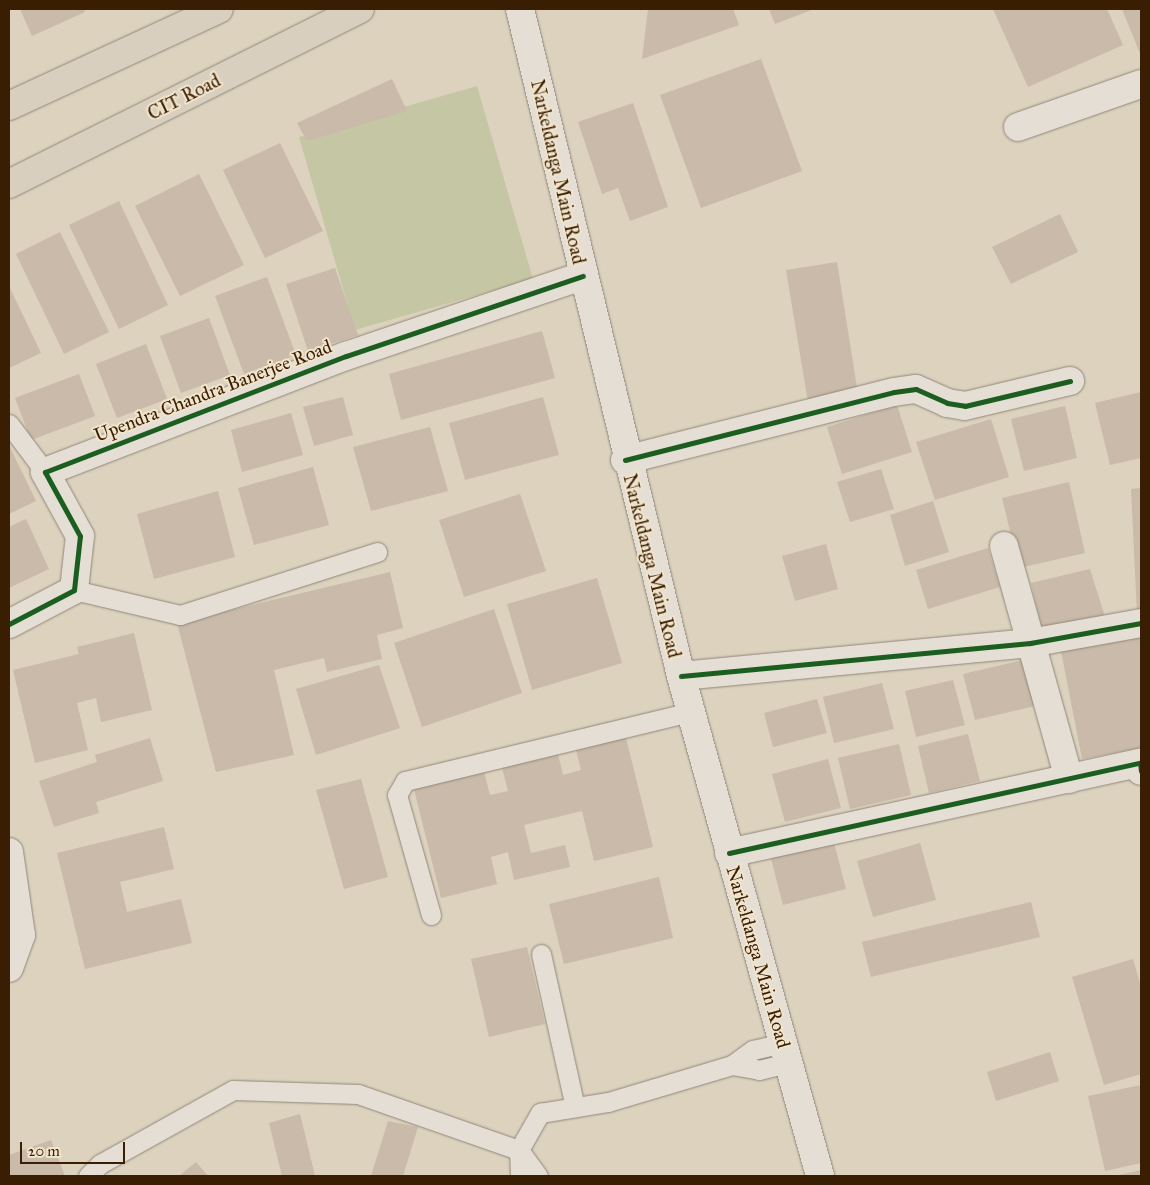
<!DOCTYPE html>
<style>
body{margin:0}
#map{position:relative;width:1150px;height:1185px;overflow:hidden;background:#dcd2be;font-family:"IM FELL Great Primer",serif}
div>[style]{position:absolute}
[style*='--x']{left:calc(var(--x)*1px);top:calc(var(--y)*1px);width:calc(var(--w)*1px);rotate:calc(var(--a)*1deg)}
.green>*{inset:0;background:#c5c7a4}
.building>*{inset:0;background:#c9baa9}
.roads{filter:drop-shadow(0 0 1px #918779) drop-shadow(0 0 1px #918779)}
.lane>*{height:19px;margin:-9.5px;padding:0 9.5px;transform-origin:9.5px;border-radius:9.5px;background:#e4ded4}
.street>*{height:28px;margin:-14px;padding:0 14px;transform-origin:14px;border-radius:14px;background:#e4ded4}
.secondary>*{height:28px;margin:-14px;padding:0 14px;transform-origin:14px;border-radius:14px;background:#e4ded4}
.primary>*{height:28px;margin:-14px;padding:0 14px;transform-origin:14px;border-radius:14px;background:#d8cfbf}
.cycleway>*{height:5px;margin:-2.5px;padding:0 2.5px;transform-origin:2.5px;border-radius:2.5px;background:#1b5e20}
span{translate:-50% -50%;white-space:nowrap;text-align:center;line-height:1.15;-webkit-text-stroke:4px #f1e4cc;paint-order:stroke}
.street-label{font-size:19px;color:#391e03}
.frame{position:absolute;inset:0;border:10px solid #391e03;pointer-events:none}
.scale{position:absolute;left:20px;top:1142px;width:105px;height:22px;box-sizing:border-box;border:2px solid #391e03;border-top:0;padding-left:6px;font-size:15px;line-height:18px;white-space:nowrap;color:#391e03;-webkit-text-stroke:4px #f1e4cc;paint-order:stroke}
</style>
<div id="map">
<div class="green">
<i style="clip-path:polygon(477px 86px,533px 279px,355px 330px,299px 137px)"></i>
</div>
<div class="building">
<i style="clip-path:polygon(20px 9px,84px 9px,85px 12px,32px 36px)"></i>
<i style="clip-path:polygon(648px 9px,733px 9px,739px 25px,642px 59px)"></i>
<i style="clip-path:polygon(769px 9px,814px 9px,775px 24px)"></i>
<i style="clip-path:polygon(993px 9px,1107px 9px,1123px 45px,1028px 87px)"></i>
<i style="clip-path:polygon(1122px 9px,1141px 9px,1141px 56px)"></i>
<i style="clip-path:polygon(761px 59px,802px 171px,701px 208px,660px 95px)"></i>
<i style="clip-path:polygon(392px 79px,407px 111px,307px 141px,297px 123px)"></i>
<i style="clip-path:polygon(633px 103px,668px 207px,630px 221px,618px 188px,602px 194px,578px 122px)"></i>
<i style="clip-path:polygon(280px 143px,323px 231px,265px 258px,223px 170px)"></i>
<i style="clip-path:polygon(199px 174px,244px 265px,180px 296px,135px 206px)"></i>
<i style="clip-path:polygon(119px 201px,168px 305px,119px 329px,69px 225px)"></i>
<i style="clip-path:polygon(1060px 214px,1078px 252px,1011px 284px,992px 247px)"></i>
<i style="clip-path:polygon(60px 232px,109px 332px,64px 354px,16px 254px)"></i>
<i style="clip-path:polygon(837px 262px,858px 394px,808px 402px,786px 270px)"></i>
<i style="clip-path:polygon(335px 268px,358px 335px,308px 351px,286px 284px)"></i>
<i style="clip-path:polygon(267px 277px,296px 355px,244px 374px,215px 296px)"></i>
<i style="clip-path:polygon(9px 286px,41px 353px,9px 368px)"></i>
<i style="clip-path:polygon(209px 318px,230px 375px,181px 393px,160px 336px)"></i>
<i style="clip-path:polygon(542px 331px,555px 378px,401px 420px,389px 374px)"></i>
<i style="clip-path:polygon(146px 344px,167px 399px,117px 418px,96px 364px)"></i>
<i style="clip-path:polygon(79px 374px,95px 416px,31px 440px,15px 398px)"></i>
<i style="clip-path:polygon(1141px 392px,1141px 458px,1110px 465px,1095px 403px)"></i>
<i style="clip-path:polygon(343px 397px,353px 435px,314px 446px,303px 407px)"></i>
<i style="clip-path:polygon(543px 397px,559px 455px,465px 480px,449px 423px)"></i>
<i style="clip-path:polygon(897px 405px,912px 452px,842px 474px,827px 427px)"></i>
<i style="clip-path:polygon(1065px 406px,1077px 458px,1024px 471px,1011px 419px)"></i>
<i style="clip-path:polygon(291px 413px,303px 455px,242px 472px,231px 430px)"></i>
<i style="clip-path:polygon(991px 419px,1009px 477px,935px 500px,916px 442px)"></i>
<i style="clip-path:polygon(430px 427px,448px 491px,371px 511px,353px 447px)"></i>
<i style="clip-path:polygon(9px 445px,36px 501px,9px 514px)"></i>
<i style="clip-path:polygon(313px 467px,329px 525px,254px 545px,238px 488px)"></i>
<i style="clip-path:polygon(881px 469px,894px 509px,850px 522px,837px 482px)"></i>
<i style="clip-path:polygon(1069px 482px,1085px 553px,1019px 568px,1002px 498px)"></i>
<i style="clip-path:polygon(1141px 488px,1141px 612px,1137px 613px,1131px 489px)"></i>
<i style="clip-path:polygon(218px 491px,235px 557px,154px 579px,137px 514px)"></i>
<i style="clip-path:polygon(520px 494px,546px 571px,464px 597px,439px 520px)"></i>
<i style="clip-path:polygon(933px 501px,949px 552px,905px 566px,890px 515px)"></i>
<i style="clip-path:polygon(26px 519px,49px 569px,9px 588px,9px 527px)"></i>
<i style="clip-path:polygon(826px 544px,838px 589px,795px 601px,782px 556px)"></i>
<i style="clip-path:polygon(988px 548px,1000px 587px,928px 609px,916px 570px)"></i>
<i style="clip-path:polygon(1090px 569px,1106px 620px,1043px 635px,1031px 583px)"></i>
<i style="clip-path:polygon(390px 572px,403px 628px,377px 635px,382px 659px,327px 672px,324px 658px,274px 670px,294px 755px,216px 772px,177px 623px)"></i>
<i style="clip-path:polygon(597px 578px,622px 663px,532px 690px,507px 604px)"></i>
<i style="clip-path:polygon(494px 609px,522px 693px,422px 727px,394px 643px)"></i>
<i style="clip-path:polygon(134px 633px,152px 710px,101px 722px,96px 698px,77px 703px,88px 750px,35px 763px,13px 670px,79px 654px,77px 647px)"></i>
<i style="clip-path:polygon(1141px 635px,1141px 748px,1082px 759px,1061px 651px)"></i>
<i style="clip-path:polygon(1023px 660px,1035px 706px,975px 720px,963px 674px)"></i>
<i style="clip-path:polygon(379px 665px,400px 728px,316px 755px,296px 689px)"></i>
<i style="clip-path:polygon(953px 680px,965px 725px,916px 737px,905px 691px)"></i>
<i style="clip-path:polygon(882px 683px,894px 729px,834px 743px,823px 697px)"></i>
<i style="clip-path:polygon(817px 699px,827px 733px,773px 747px,764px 713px)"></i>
<i style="clip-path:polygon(624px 730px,653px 847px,594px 861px,582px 811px,524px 825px,531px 853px,565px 845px,570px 867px,514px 880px,508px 852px,491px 857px,497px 884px,441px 898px,412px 781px,482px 764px,490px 795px,508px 791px,500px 760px,556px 746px,563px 775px,581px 770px,574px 742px)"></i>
<i style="clip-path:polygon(968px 734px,980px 781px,929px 793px,918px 746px)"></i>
<i style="clip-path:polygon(150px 738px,163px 781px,96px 802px,99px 813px,54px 827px,39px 781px,97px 762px,95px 755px)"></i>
<i style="clip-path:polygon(899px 744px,911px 795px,850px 809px,838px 758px)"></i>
<i style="clip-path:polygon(828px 759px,841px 808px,785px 822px,772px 774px)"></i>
<i style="clip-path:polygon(361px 779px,388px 877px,344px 889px,316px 790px)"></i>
<i style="clip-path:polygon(164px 827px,174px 869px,120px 882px,127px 912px,181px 899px,192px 943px,85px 969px,57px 853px)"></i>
<i style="clip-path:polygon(833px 839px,846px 889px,783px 905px,770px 855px)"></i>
<i style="clip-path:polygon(920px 843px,936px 900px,873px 917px,857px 861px)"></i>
<i style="clip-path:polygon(659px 877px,673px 938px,564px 964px,549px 904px)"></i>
<i style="clip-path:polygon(1031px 902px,1040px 937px,871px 977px,862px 942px)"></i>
<i style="clip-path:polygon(527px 947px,545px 1024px,489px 1037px,471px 959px)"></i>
<i style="clip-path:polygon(1133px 959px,1141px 987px,1141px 1074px,1104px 1085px,1072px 977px)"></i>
<i style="clip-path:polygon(1050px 1052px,1059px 1081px,996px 1101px,987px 1072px)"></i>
<i style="clip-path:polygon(1141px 1085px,1141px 1163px,1105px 1171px,1088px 1096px)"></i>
<i style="clip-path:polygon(300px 1114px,315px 1176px,282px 1176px,269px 1123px)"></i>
<i style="clip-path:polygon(388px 1121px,418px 1127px,403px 1176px,371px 1176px)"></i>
<i style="clip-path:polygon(51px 1140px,65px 1176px,9px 1176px,9px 1155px)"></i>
<i style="clip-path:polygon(196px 1162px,208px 1176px,179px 1176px)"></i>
<i style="clip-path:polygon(1141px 1170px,1141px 1176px,1119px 1176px,1119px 1175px)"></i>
</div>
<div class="roads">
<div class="lane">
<i style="--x:9;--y:424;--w:60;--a:53.1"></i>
<i style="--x:74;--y:590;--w:109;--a:13.3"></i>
<i style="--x:180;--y:615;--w:207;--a:-17.7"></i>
<i style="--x:431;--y:915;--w:125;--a:-105.8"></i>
<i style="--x:397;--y:795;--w:16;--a:-60"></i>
<i style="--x:405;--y:781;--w:294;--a:-13.6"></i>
<i style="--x:541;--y:954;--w:157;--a:77.5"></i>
<i style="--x:732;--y:1065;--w:27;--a:10"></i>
<i style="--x:759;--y:1070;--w:30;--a:-14"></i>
<i style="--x:88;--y:1176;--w:17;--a:-45"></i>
<i style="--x:100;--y:1164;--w:152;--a:-29.1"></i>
<i style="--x:233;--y:1090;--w:125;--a:1.8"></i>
<i style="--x:358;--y:1094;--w:170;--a:19.2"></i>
<i style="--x:519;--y:1150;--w:32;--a:54"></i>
<i style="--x:520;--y:1176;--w:26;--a:-92"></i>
<i style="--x:519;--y:1150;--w:43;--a:-60.4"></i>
<i style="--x:540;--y:1113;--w:69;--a:-9.2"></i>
<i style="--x:608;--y:1102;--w:129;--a:-16.6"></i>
<i style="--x:732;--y:1065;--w:26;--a:-36"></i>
<i style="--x:753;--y:1050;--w:31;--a:-13"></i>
</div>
<div class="street">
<i style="--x:1018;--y:127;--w:130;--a:-19.3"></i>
<i style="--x:625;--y:460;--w:277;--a:-14.2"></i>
<i style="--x:894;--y:392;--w:22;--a:-8"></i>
<i style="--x:916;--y:389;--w:34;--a:24"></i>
<i style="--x:947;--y:403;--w:18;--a:9"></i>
<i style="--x:965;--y:406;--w:108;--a:-13.4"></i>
<i style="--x:1004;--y:546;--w:242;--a:74.4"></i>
<i style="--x:9;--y:624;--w:73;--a:-27.6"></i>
<i style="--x:74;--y:590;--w:54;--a:-83.7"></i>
<i style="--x:80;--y:536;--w:73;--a:-118.7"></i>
<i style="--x:45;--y:472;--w:323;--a:-21.1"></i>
<i style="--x:346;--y:356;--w:250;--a:-18.7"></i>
<i style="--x:681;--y:676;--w:351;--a:-5.4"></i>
<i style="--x:1030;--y:643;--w:113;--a:-10.2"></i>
<i style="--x:9;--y:852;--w:84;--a:81.8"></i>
<i style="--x:21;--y:935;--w:35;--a:110"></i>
<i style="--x:729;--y:853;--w:421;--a:-12.4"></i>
<i style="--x:1140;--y:763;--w:8;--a:83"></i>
</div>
<div class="secondary">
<i style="--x:520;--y:9;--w:686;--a:76.43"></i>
<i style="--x:681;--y:676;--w:519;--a:74.46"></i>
</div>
<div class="primary">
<i style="--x:9;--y:106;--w:231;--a:-24.8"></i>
<i style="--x:9;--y:184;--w:392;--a:-26.5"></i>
</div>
</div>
<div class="cycleway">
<i style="--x:625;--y:460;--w:277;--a:-14.2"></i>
<i style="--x:894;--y:392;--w:22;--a:-8"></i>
<i style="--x:916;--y:389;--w:34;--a:24"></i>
<i style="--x:947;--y:403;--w:18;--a:9"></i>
<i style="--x:965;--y:406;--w:108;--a:-13.4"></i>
<i style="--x:9;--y:624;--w:73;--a:-27.6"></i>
<i style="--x:74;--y:590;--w:54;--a:-83.7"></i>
<i style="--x:80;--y:536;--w:73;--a:-118.7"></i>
<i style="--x:45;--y:472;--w:323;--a:-21.1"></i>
<i style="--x:346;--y:356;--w:250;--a:-18.7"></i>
<i style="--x:681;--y:676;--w:351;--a:-5.4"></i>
<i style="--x:1030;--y:643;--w:113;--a:-10.2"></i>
<i style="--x:729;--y:853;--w:421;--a:-12.4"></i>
<i style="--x:1140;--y:763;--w:8;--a:83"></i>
</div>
<div class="street-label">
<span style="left:184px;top:97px;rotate:-27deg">CIT Road</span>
<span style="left:558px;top:172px;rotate:77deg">Narkeldanga Main Road</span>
<span style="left:213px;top:391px;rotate:-21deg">Upendra Chandra Banerjee Road</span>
<span style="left:652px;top:566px;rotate:76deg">Narkeldanga Main Road</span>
<span style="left:758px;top:957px;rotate:74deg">Narkeldanga Main Road</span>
</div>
<div class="frame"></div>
<div class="scale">20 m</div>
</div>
